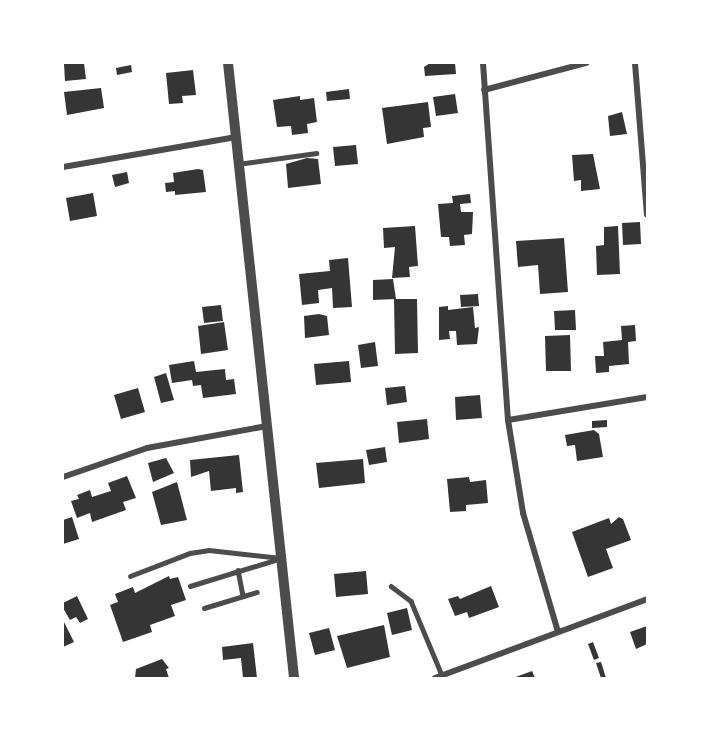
<!DOCTYPE html>
<style>
body{margin:0}
#map{position:relative;width:710px;height:741px;overflow:hidden;background:#fff;font-family:"Public Sans",sans-serif}
div>[style]{position:absolute}
[style*='--x']{left:calc(var(--x)*1px);top:calc(var(--y)*1px);width:calc(var(--w)*1px);rotate:calc(var(--a)*1deg)}
.building>*{inset:0;background:#353535}
.service>*{height:4.5px;margin:-2.25px;padding:0 2.25px;transform-origin:2.25px;border-radius:2.25px;background:#4c4c4c}
.minor>*{height:6px;margin:-3px;padding:0 3px;transform-origin:3px;border-radius:3px;background:#4c4c4c}
.tertiary>*{height:10px;margin:-5px;padding:0 5px;transform-origin:5px;border-radius:5px;background:#4c4c4c}
span{translate:-50% -50%;white-space:nowrap;text-align:center;line-height:1.15;-webkit-text-stroke:6px #fff;paint-order:stroke}
.frame{position:absolute;inset:0;border:64px solid #fff;pointer-events:none}
</style>
<div id="map">
<div class="building">
<i style="clip-path:polygon(70px 63px,84px 63px,86px 79px,65px 81px,64px 64px)"></i>
<i style="clip-path:polygon(430px 63px,455px 63px,456px 74px,425px 76px,424px 67px)"></i>
<i style="clip-path:polygon(131px 65px,132px 72px,117px 75px,116px 68px)"></i>
<i style="clip-path:polygon(193px 70px,196px 95px,182px 96px,183px 103px,169px 104px,166px 73px)"></i>
<i style="clip-path:polygon(101px 88px,104px 108px,67px 115px,64px 92px)"></i>
<i style="clip-path:polygon(349px 89px,350px 99px,327px 101px,326px 92px)"></i>
<i style="clip-path:polygon(455px 94px,458px 113px,436px 116px,433px 97px)"></i>
<i style="clip-path:polygon(300px 96px,300px 100px,314px 98px,317px 122px,307px 124px,308px 133px,292px 135px,291px 126px,277px 127px,273px 100px)"></i>
<i style="clip-path:polygon(428px 102px,431px 127px,423px 128px,424px 137px,387px 144px,382px 108px)"></i>
<i style="clip-path:polygon(622px 112px,627px 134px,610px 136px,608px 116px)"></i>
<i style="clip-path:polygon(356px 145px,358px 164px,335px 166px,333px 147px)"></i>
<i style="clip-path:polygon(593px 154px,600px 189px,581px 191px,581px 180px,574px 181px,572px 155px)"></i>
<i style="clip-path:polygon(307px 158px,318px 159px,321px 184px,288px 188px,286px 164px)"></i>
<i style="clip-path:polygon(198px 169px,203px 170px,206px 192px,175px 195px,175px 191px,166px 192px,165px 183px,174px 182px,173px 173px)"></i>
<i style="clip-path:polygon(127px 172px,129px 183px,115px 187px,112px 175px)"></i>
<i style="clip-path:polygon(93px 193px,97px 216px,70px 221px,66px 198px)"></i>
<i style="clip-path:polygon(470px 194px,471px 203px,460px 204px,461px 212px,473px 212px,472px 234px,464px 235px,465px 245px,450px 246px,449px 237px,441px 237px,438px 204px,453px 203px,452px 196px)"></i>
<i style="clip-path:polygon(640px 222px,641px 244px,623px 245px,622px 223px)"></i>
<i style="clip-path:polygon(415px 226px,418px 266px,409px 267px,410px 277px,392px 278px,395px 247px,384px 248px,383px 228px)"></i>
<i style="clip-path:polygon(618px 226px,620px 274px,597px 275px,596px 246px,604px 245px,604px 227px)"></i>
<i style="clip-path:polygon(564px 238px,568px 292px,540px 294px,538px 265px,518px 267px,516px 241px)"></i>
<i style="clip-path:polygon(348px 258px,352px 307px,333px 308px,332px 288px,318px 290px,319px 303px,302px 305px,299px 274px,330px 271px,329px 260px)"></i>
<i style="clip-path:polygon(393px 279px,396px 299px,373px 300px,373px 280px)"></i>
<i style="clip-path:polygon(478px 294px,479px 306px,461px 307px,460px 295px)"></i>
<i style="clip-path:polygon(394px 299px,417px 299px,418px 353px,395px 354px)"></i>
<i style="clip-path:polygon(221px 305px,223px 321px,204px 323px,202px 307px)"></i>
<i style="clip-path:polygon(448px 306px,448px 310px,473px 307px,475px 328px,479px 327px,477px 344px,457px 345px,456px 331px,449px 331px,450px 339px,439px 340px,439px 307px)"></i>
<i style="clip-path:polygon(575px 310px,576px 330px,555px 330px,554px 311px)"></i>
<i style="clip-path:polygon(319px 314px,327px 316px,329px 335px,305px 338px,304px 316px)"></i>
<i style="clip-path:polygon(224px 322px,228px 350px,201px 354px,198px 326px)"></i>
<i style="clip-path:polygon(635px 325px,636px 341px,628px 342px,629px 364px,609px 366px,609px 372px,596px 373px,595px 356px,604px 356px,603px 342px,622px 340px,621px 326px)"></i>
<i style="clip-path:polygon(570px 335px,571px 371px,546px 371px,545px 336px)"></i>
<i style="clip-path:polygon(375px 342px,378px 366px,361px 368px,358px 345px)"></i>
<i style="clip-path:polygon(194px 361px,196px 372px,225px 369px,226px 380px,234px 379px,236px 394px,203px 398px,201px 385px,193px 386px,192px 380px,172px 383px,169px 365px)"></i>
<i style="clip-path:polygon(349px 361px,351px 382px,316px 385px,314px 364px)"></i>
<i style="clip-path:polygon(166px 373px,174px 400px,161px 403px,154px 377px)"></i>
<i style="clip-path:polygon(405px 386px,407px 402px,387px 405px,385px 388px)"></i>
<i style="clip-path:polygon(138px 388px,145px 412px,121px 419px,114px 395px)"></i>
<i style="clip-path:polygon(480px 395px,482px 418px,456px 420px,455px 397px)"></i>
<i style="clip-path:polygon(427px 419px,429px 439px,399px 443px,397px 422px)"></i>
<i style="clip-path:polygon(607px 420px,607px 427px,592px 428px,592px 421px)"></i>
<i style="clip-path:polygon(594px 430px,599px 434px,603px 457px,577px 461px,575px 445px,567px 446px,565px 435px)"></i>
<i style="clip-path:polygon(385px 447px,387px 462px,369px 465px,366px 450px)"></i>
<i style="clip-path:polygon(239px 455px,243px 492px,236px 493px,236px 488px,211px 491px,209px 471px,191px 477px,190px 460px)"></i>
<i style="clip-path:polygon(166px 458px,174px 473px,153px 482px,148px 463px)"></i>
<i style="clip-path:polygon(363px 459px,365px 483px,319px 488px,316px 463px)"></i>
<i style="clip-path:polygon(127px 476px,136px 498px,123px 502px,126px 510px,92px 522px,90px 513px,77px 518px,71px 501px,79px 499px,77px 495px,90px 490px,92px 497px,111px 491px,108px 483px)"></i>
<i style="clip-path:polygon(469px 477px,470px 482px,486px 480px,488px 503px,466px 505px,466px 511px,450px 512px,447px 479px)"></i>
<i style="clip-path:polygon(177px 482px,187px 520px,161px 525px,152px 492px)"></i>
<i style="clip-path:polygon(72px 517px,79px 539px,63px 544px,63px 520px)"></i>
<i style="clip-path:polygon(619px 517px,623px 519px,631px 540px,606px 549px,613px 568px,588px 577px,572px 532px,609px 518px,611px 524px)"></i>
<i style="clip-path:polygon(366px 571px,368px 594px,336px 597px,334px 574px)"></i>
<i style="clip-path:polygon(169px 576px,170px 579px,178px 577px,186px 600px,171px 605px,175px 616px,150px 625px,152px 632px,123px 642px,110px 605px,118px 602px,115px 594px,133px 587px,135px 593px)"></i>
<i style="clip-path:polygon(491px 586px,499px 607px,469px 618px,467px 612px,455px 616px,448px 599px,458px 596px,460px 599px)"></i>
<i style="clip-path:polygon(77px 596px,88px 619px,80px 623px,76px 617px,70px 620px,63px 608px,63px 603px)"></i>
<i style="clip-path:polygon(407px 608px,412px 630px,392px 635px,387px 613px)"></i>
<i style="clip-path:polygon(63px 620px,74px 642px,63px 647px)"></i>
<i style="clip-path:polygon(384px 625px,390px 657px,347px 668px,337px 636px)"></i>
<i style="clip-path:polygon(647px 626px,647px 644px,636px 649px,630px 632px)"></i>
<i style="clip-path:polygon(329px 628px,335px 650px,315px 655px,309px 633px)"></i>
<i style="clip-path:polygon(593px 642px,599px 658px,594px 660px,588px 644px)"></i>
<i style="clip-path:polygon(253px 643px,257px 678px,243px 678px,241px 658px,223px 660px,222px 647px)"></i>
<i style="clip-path:polygon(162px 659px,169px 668px,166px 669px,169px 678px,135px 678px,136px 669px)"></i>
<i style="clip-path:polygon(601px 662px,606px 678px,601px 678px,596px 663px)"></i>
<i style="clip-path:polygon(532px 671px,535px 678px,513px 678px)"></i>
</div>
<div class="service">
<i style="--x:238;--y:164;--w:79;--a:-8"></i>
<i style="--x:238;--y:570;--w:26;--a:79"></i>
<i style="--x:130;--y:576;--w:64;--a:-21"></i>
<i style="--x:190;--y:553;--w:19;--a:-9"></i>
<i style="--x:209;--y:550;--w:72;--a:6.3"></i>
<i style="--x:190;--y:586;--w:89;--a:-17"></i>
<i style="--x:391;--y:586;--w:25;--a:37"></i>
<i style="--x:411;--y:601;--w:80;--a:67.3"></i>
<i style="--x:204;--y:608;--w:55;--a:-16.8"></i>
</div>
<div class="minor">
<i style="--x:483;--y:63;--w:358;--a:86"></i>
<i style="--x:508;--y:420;--w:94;--a:80.8"></i>
<i style="--x:523;--y:513;--w:124;--a:73.6"></i>
<i style="--x:635;--y:63;--w:152;--a:85.5"></i>
<i style="--x:484;--y:90;--w:106;--a:-14.8"></i>
<i style="--x:63;--y:167;--w:176;--a:-9.8"></i>
<i style="--x:508;--y:420;--w:141;--a:-9.4"></i>
<i style="--x:63;--y:477;--w:89;--a:-19"></i>
<i style="--x:147;--y:448;--w:122;--a:-10.4"></i>
<i style="--x:435;--y:678;--w:226;--a:-20.4"></i>
</div>
<div class="tertiary">
<i style="--x:228;--y:63;--w:619;--a:83.87"></i>
</div>
<div class="frame"></div>
</div>
